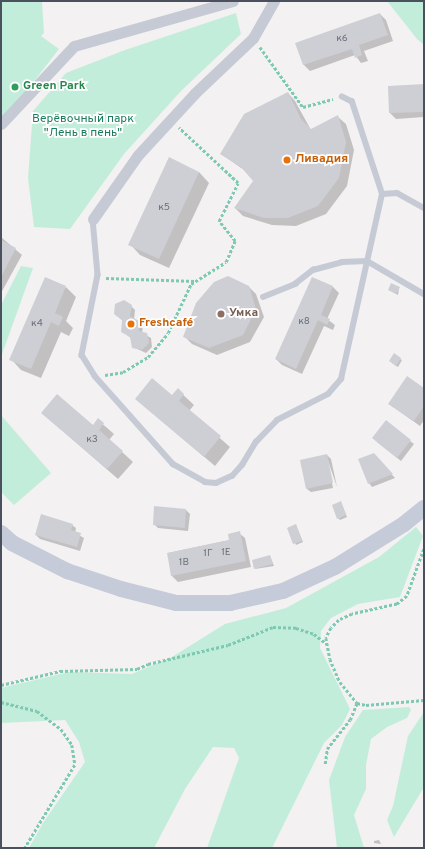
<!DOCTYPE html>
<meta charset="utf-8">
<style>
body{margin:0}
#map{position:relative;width:425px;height:849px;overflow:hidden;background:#f3f1f1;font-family:Overpass,sans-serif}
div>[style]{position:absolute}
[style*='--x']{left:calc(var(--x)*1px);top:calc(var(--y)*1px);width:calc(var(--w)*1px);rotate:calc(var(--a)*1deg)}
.green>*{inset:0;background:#c3eddb}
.shadow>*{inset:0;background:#0003}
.building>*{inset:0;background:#cecfd5}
.path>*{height:2.5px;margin-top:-1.25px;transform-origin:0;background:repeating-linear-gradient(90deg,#7dc9b2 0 3px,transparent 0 5px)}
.service>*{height:5.5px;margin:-2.75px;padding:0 2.75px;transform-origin:2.75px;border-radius:2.75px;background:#c5cad4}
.minor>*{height:11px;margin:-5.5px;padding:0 5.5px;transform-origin:5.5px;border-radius:5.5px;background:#c5cad4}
.secondary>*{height:16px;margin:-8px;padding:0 8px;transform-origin:8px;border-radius:8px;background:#c5cbd8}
.dots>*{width:11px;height:11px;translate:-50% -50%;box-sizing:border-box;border:2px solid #fff;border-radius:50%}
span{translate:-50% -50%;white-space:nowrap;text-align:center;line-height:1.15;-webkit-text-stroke:3.5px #fff;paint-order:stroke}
.number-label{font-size:10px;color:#6b707b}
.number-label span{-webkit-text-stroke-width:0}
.leisure-label{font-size:12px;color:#27864d;font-weight:700}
.left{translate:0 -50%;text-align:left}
.park-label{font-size:12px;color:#1d7c5e}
.food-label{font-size:12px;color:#c56008;font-weight:700}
.education-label{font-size:12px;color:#785e54;font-weight:700}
.frame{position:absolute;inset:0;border:2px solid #4a505d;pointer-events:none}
</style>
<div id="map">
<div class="green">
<i style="clip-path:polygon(1px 1px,42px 1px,44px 33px,41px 36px,59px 49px,1px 124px)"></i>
<i style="clip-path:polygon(387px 1px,424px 1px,424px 45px,417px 39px)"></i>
<i style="clip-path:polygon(236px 13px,241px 34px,181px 91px,124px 154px,70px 229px,34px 227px,28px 178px,33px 111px,66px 73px,125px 50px)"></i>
<i style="clip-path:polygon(21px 266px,33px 268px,1px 357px,1px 305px)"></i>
<i style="clip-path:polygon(1px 415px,51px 473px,14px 505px,1px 492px)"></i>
<i style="clip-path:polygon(416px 527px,423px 536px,400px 597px,358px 604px,331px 618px,321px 631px,320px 648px,350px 709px,342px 725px,324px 743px,272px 848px,207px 848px,239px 758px,234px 748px,213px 747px,185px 789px,154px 848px,29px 848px,43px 823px,85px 762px,79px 742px,65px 720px,1px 723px,1px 688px,69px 672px,132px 674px,172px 657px,225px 624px,286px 608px,379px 557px)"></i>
<i style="clip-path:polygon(409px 707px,411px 710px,407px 718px,387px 727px,371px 739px,366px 765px,366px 789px,354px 815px,364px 848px,337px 848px,329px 780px,345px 737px,363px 710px)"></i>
<i style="clip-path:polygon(424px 712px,424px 787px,394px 837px,387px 820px,393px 806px,408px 736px)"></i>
</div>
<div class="shadow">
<i style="clip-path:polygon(380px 14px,386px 20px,393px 41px,364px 51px,368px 61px,361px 63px,355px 55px,310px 71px,304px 65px,297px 43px)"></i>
<i style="clip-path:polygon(424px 85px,424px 117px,396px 119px,390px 113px)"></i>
<i style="clip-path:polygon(288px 93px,295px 101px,311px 130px,338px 117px,346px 124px,354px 150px,347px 186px,326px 214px,296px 226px,272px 225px,243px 216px,235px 208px,254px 181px,247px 172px,221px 154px)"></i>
<i style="clip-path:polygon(199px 172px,209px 183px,169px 268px,140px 255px,130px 244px)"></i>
<i style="clip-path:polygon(1px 237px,22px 255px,1px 293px)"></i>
<i style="clip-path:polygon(313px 278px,333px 287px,339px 293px,327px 319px,335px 325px,333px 330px,324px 326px,302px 374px,282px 365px,276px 359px)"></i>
<i style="clip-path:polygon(248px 286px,256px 294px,264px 317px,250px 342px,217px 355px,192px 344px,185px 337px)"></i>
<i style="clip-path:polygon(66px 287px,76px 297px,66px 321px,73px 328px,69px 336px,61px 332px,41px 378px,21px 370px,11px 359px)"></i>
<i style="clip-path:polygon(399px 288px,398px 295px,389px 290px)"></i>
<i style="clip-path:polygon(131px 306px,135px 310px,134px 319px,143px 326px,142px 333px,151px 338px,152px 347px,146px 353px,133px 347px,132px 339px,122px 331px,123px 321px,115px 314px)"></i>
<i style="clip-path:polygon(400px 359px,402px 360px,398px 367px,392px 363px)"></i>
<i style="clip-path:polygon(424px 389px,424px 420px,420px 426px,389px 404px)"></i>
<i style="clip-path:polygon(178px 390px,194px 405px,189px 411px,230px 447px,215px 466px,136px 399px,172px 397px)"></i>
<i style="clip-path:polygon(42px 413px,93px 426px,98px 420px,114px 434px,109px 440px,133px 462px,118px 479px)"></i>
<i style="clip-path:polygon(410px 441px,414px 444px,401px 461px,377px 442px)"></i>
<i style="clip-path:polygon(327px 455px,331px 459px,337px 487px,327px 458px,333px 488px,311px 492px,307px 489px)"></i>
<i style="clip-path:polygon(378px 459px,395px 478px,372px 487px,369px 483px)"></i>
<i style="clip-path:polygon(341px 502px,347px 517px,340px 520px,338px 518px)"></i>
<i style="clip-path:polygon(186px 510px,190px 514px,188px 531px,158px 528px,154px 524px)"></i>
<i style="clip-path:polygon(72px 525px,76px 528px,75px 533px,84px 538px,80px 551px,40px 539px,36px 535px)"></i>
<i style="clip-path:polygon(296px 525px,303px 542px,296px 545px,288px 528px)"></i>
<i style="clip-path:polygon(239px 533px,245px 538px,251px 567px,178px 582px,172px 576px,168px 553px,230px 540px)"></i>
<i style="clip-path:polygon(270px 556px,274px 566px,255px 569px)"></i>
<i style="clip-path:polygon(379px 840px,381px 844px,374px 843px,374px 841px)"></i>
</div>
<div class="building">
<i style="clip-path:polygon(380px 13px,388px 35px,359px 45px,362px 55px,355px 58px,352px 49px,303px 65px,295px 43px)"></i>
<i style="clip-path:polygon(424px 84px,424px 112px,389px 113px,388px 86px)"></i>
<i style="clip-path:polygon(288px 92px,301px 119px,311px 129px,338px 115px,346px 142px,339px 178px,318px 206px,288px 218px,264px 218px,234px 208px,253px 181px,241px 167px,220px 154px,244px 114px)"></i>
<i style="clip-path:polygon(169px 157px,199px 172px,159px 259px,128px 245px)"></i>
<i style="clip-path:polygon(1px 240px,16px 248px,1px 277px)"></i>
<i style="clip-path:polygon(228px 276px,249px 286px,256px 309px,243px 335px,209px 348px,183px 337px,196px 303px,214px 282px)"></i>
<i style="clip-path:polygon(45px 277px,66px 286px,55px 313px,63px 317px,59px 326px,51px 322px,31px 369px,9px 360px)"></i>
<i style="clip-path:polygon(312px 277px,333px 286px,321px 315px,330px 319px,327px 325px,318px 320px,296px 369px,275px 359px)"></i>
<i style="clip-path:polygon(391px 283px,400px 287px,396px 294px,388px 290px)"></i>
<i style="clip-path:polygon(124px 300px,132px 305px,130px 316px,139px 321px,139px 331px,147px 333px,149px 343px,142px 350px,132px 348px,130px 337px,121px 332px,122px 320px,114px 314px,115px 304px)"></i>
<i style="clip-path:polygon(394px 353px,401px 358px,396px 366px,389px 361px)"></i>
<i style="clip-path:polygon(407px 376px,424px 388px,424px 406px,414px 421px,388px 404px)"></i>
<i style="clip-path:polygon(152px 378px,172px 395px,178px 388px,184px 394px,179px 401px,221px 436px,204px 457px,135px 399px)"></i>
<i style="clip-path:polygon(57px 394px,93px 425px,98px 418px,104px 423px,99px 430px,123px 451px,107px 469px,41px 413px)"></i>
<i style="clip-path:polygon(386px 420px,411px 440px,397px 458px,372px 438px)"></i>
<i style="clip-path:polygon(374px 453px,393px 474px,368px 484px,358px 459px)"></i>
<i style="clip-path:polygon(327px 454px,333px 483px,306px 489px,300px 460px)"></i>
<i style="clip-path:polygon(341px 501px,346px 515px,337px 519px,332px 505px)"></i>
<i style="clip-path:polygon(154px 506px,186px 509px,185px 528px,153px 525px)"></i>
<i style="clip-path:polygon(41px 514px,73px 524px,71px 530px,81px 533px,77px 547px,35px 535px)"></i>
<i style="clip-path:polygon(296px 524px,302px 541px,293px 544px,287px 528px)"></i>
<i style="clip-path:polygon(240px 531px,246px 561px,171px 576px,167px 553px,229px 540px,228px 534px)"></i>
<i style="clip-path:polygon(270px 555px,273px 564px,254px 569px,252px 560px)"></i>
</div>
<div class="path">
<i style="--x:260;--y:47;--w:74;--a:54.4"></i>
<i style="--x:303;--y:107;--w:31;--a:-15"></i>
<i style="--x:106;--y:278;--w:89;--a:1.9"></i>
<i style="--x:105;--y:375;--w:18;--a:-9"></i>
<i style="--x:123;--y:372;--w:29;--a:-31"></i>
<i style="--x:148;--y:357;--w:31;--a:-50"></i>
<i style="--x:168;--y:333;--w:54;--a:-64.9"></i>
<i style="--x:191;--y:284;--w:41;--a:-32.2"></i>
<i style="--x:226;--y:262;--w:23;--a:-67"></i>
<i style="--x:235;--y:241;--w:26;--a:-129"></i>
<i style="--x:219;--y:221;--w:42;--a:-63.4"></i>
<i style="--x:238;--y:183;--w:81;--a:-137"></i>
<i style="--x:424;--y:549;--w:50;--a:109.9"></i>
<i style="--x:407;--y:596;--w:13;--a:141"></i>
<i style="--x:397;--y:604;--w:46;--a:167.5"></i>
<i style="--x:352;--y:614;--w:14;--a:155"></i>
<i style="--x:339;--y:620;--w:11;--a:135"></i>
<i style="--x:331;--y:628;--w:11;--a:117"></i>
<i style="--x:326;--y:638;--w:21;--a:79"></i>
<i style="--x:330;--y:659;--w:25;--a:67"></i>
<i style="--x:340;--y:682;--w:27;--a:51"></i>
<i style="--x:357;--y:703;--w:9;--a:13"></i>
<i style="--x:366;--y:705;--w:58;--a:-4.9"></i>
<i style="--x:1;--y:685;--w:61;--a:-13.3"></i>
<i style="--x:60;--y:671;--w:77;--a:-1.5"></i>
<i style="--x:137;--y:669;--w:12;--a:-24"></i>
<i style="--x:148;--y:664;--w:82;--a:-13.4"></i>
<i style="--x:228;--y:645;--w:48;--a:-21.8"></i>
<i style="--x:273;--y:627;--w:23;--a:2"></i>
<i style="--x:296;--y:628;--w:19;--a:18"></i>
<i style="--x:314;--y:634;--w:16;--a:38"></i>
<i style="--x:1;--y:702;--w:37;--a:14"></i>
<i style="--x:37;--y:711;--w:30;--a:37"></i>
<i style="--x:61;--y:729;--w:19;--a:55"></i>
<i style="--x:72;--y:745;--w:20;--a:81"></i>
<i style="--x:75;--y:765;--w:97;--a:121.1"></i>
<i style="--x:325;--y:764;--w:15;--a:-82"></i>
<i style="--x:327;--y:749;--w:37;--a:-52"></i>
<i style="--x:350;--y:720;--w:18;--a:-68"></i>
</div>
<div class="service">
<i style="--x:382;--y:194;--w:15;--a:-4"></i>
<i style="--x:397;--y:193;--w:31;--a:29"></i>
<i style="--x:93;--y:219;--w:56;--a:84.9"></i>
<i style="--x:98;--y:275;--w:82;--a:101.3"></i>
<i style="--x:82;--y:355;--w:25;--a:58"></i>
<i style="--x:95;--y:376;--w:118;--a:48.4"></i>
<i style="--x:173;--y:464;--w:37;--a:29"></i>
<i style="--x:205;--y:482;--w:11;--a:5"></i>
<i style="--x:216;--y:483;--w:17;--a:-24"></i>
<i style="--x:232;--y:476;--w:15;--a:-48"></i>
<i style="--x:242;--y:465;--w:27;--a:-59"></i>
<i style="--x:256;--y:442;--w:30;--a:-46"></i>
<i style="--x:277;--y:420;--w:57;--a:-27"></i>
<i style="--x:328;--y:394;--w:20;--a:-49"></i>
<i style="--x:341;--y:379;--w:189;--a:-77.5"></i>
<i style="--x:382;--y:194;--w:97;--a:-108.1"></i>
<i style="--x:352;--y:102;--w:11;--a:-153"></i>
<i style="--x:263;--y:297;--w:35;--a:-22"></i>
<i style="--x:295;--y:284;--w:23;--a:-38"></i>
<i style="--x:313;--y:270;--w:30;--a:-15"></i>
<i style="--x:342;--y:262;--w:25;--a:-2"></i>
<i style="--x:367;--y:261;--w:66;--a:30.1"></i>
</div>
<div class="minor">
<i style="--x:1;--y:124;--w:107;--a:-46.9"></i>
<i style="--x:74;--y:46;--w:165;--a:-15.8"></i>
<i style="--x:93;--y:219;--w:78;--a:-54.9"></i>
<i style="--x:138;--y:155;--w:84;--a:-47.4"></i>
<i style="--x:195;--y:93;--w:80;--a:-43.5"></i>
<i style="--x:253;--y:38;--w:43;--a:-60.4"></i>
</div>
<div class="secondary">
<i style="--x:1;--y:533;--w:15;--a:42"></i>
<i style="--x:12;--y:543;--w:62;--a:27"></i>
<i style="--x:67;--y:571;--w:57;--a:18.4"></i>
<i style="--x:121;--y:589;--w:57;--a:14.3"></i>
<i style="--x:176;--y:603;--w:54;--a:0"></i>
<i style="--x:230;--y:603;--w:54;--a:-12.8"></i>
<i style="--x:283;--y:591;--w:57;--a:-24.8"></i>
<i style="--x:335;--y:567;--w:81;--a:-31.9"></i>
<i style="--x:404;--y:524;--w:26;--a:-39"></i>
</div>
<div class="dots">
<i style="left:15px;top:87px;background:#2e9e5b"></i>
<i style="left:287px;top:160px;background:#e8710a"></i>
<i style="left:221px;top:314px;background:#8d6e63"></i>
<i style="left:131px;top:324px;background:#e8710a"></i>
</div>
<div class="number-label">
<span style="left:342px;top:39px">к6</span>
<span style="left:164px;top:208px">к5</span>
<span style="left:304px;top:322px">к8</span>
<span style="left:37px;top:324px">к4</span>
<span style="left:92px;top:440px">к3</span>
<span style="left:226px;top:553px">1Е</span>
<span style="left:208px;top:554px">1Г</span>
<span style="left:184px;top:563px">1В</span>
</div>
<div class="leisure-label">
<span class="left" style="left:23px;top:87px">Green Park</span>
</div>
<div class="park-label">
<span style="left:83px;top:127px">Верёвочный парк<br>"Лень в пень"</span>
</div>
<div class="food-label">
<span class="left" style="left:295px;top:160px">Ливадия</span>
<span class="left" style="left:139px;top:324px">Freshcafé</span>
</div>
<div class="education-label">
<span class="left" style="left:229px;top:314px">Умка</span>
</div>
<div class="frame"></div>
</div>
